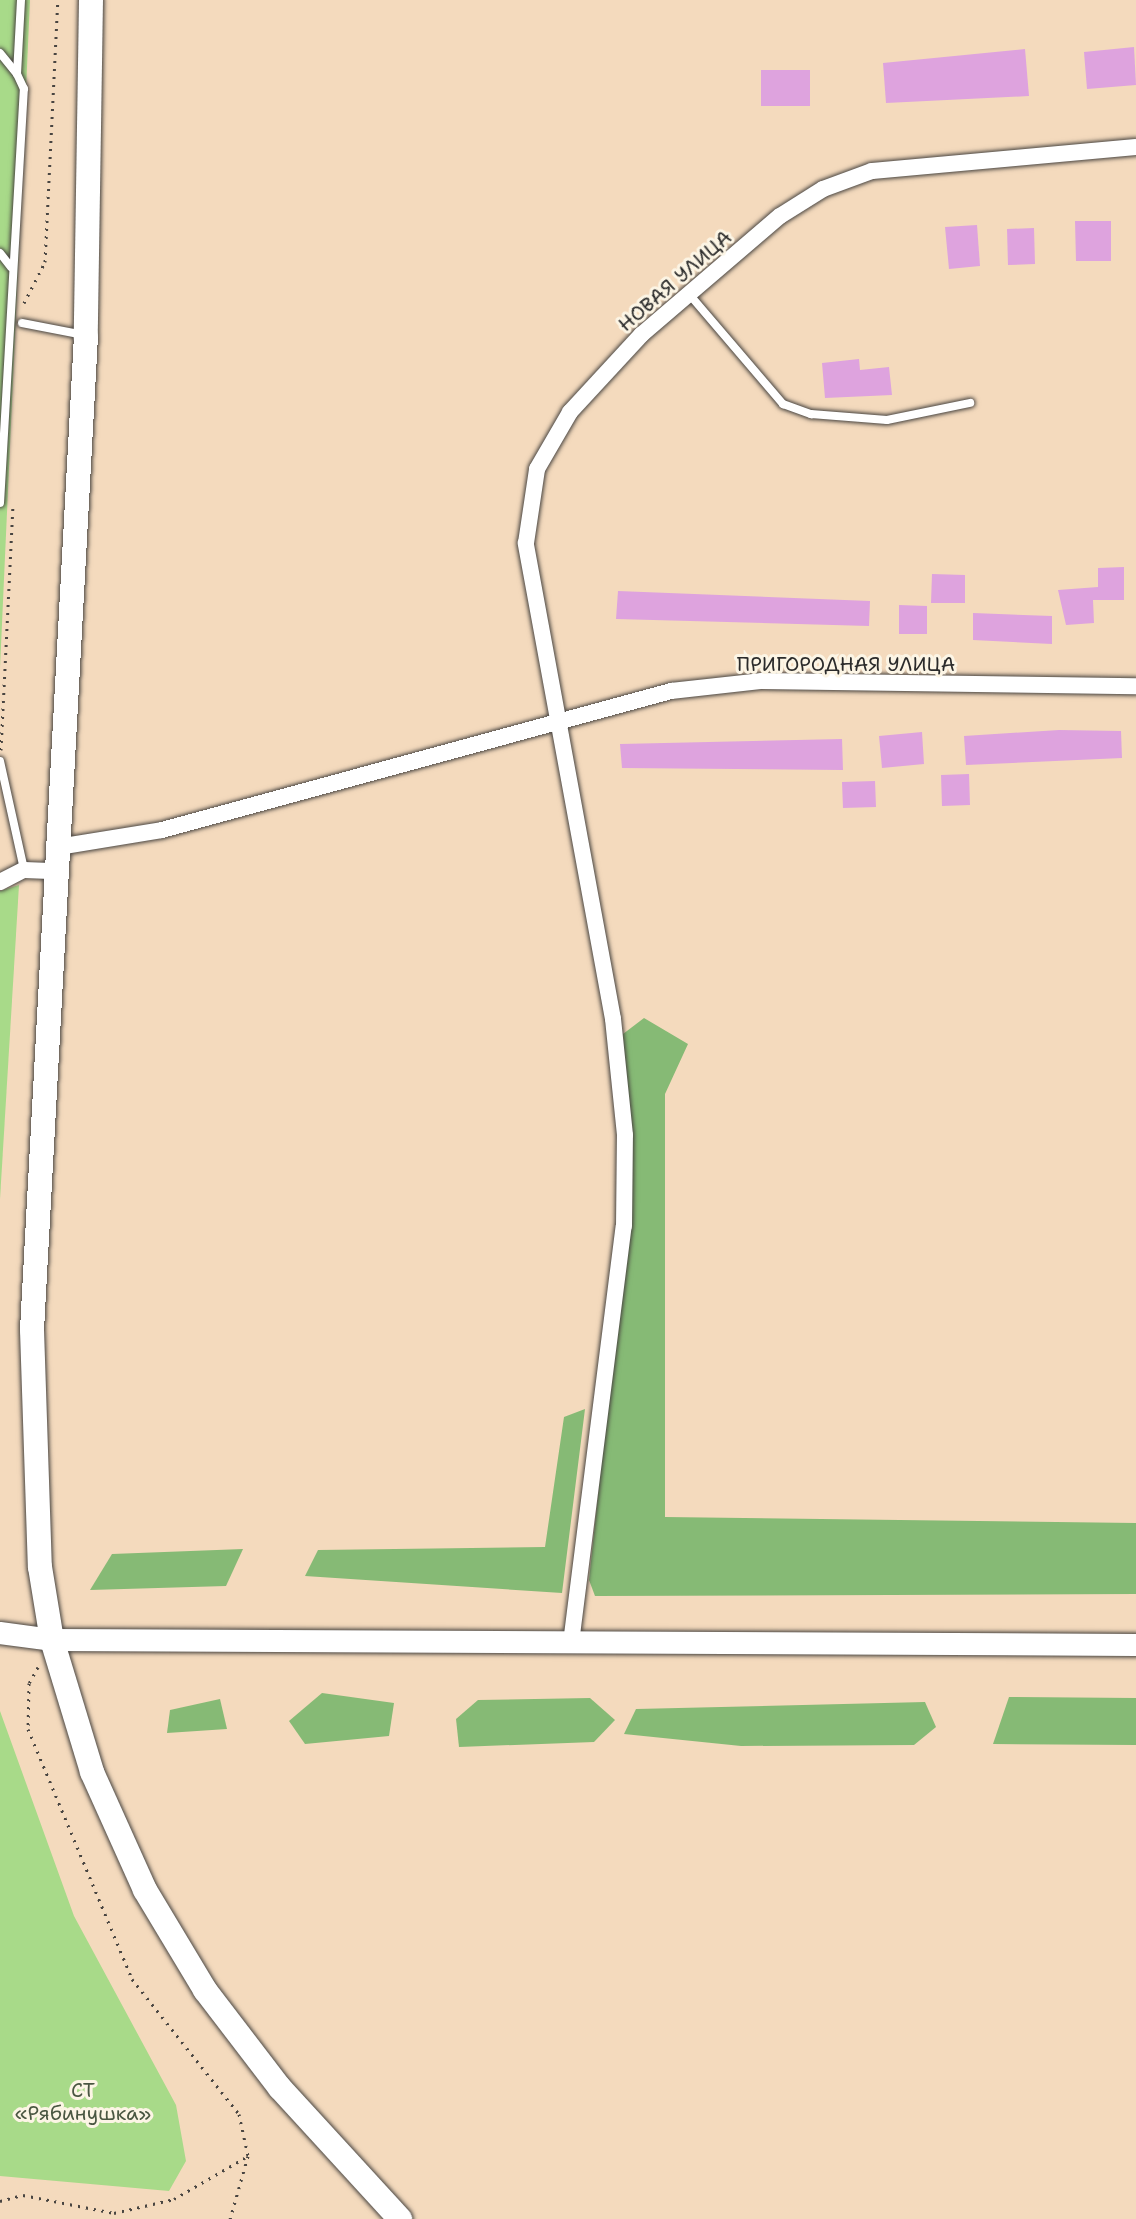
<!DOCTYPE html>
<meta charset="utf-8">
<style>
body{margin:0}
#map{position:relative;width:1136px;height:2219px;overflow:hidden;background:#f4dabd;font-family:"Shantell Sans",sans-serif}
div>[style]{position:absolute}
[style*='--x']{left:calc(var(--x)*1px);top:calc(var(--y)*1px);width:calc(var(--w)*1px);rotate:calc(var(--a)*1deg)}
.green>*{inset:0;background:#a8da89}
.forest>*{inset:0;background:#86ba75}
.building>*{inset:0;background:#dea3de}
.path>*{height:3px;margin-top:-1.5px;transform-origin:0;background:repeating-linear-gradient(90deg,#494541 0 2px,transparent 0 8px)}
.roads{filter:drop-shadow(0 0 2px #494541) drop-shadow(0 0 2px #494541)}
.lane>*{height:8px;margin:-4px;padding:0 4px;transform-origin:4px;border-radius:4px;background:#fff}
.street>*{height:16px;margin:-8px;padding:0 8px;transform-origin:8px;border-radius:8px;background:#fff}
.secondary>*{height:22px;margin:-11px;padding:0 11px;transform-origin:11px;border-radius:11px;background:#fff}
.primary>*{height:24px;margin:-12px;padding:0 12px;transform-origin:12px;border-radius:12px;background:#fff}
span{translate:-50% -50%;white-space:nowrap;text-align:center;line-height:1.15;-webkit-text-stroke:6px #fcf5e5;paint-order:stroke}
.street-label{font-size:20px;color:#2b2b2b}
.park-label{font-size:20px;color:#4a5742}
</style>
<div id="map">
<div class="green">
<i style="clip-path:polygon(0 0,30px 0,0 668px)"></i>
<i style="clip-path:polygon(19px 885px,0 1199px,0 891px)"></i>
<i style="clip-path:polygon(0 1711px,74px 1916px,176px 2105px,186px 2161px,169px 2191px,0 2176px)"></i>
</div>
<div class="forest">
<i style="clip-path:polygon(644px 1018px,688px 1044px,665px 1094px,665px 1517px,1136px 1523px,1136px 1594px,595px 1596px,589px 1580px,631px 1184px,623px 1034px)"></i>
<i style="clip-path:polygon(585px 1409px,562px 1593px,305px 1576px,318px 1550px,545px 1547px,564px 1417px)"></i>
<i style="clip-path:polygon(243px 1549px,226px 1586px,90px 1590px,112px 1554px)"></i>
<i style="clip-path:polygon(322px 1693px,394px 1703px,389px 1736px,305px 1744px,289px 1721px)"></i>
<i style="clip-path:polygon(1009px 1697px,1136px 1698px,1136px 1745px,993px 1744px)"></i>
<i style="clip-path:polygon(590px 1698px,615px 1720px,594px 1742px,459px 1747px,456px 1719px,478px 1700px)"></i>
<i style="clip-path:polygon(220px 1699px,227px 1729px,167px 1733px,170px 1710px)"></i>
<i style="clip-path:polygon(925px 1702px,936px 1727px,914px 1745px,741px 1746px,624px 1734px,636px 1709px)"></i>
</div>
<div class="building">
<i style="clip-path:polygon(1134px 47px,1136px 85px,1087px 89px,1084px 52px)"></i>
<i style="clip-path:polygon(1025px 49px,1029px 96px,886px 103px,883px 63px)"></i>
<i style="clip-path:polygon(761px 70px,810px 70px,810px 106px,761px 106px)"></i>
<i style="clip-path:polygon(1075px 221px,1111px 221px,1111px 261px,1076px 261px)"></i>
<i style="clip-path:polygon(977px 225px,980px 266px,949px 269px,945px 227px)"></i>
<i style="clip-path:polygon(1034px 228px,1035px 264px,1008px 265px,1007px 229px)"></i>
<i style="clip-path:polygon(859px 359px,860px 370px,889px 367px,892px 395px,825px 398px,822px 363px)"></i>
<i style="clip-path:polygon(1124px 567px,1124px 600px,1093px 600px,1094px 623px,1066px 625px,1058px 590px,1098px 587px,1098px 568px)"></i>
<i style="clip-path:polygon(932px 574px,965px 575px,965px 603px,931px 603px)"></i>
<i style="clip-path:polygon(618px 591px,870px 601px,869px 626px,616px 619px)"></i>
<i style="clip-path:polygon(899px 605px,927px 606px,927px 634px,899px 634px)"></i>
<i style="clip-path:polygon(973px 613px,1052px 616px,1052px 644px,973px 640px)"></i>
<i style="clip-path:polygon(1059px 730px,1121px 731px,1122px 758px,966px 765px,964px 736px)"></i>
<i style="clip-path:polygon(922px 732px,924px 764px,882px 768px,879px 736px)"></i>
<i style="clip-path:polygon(842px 739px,843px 770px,622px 768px,620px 744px)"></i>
<i style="clip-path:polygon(969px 774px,970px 805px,942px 806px,941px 775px)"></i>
<i style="clip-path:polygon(875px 781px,876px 807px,843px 808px,842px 782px)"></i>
</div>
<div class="path">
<i style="--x:24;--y:303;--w:46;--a:-62.9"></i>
<i style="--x:45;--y:262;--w:262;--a:-87.2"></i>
<i style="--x:1;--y:750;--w:244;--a:-87.2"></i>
<i style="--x:38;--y:1667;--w:18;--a:119"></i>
<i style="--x:29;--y:1683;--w:46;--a:91.2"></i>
<i style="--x:28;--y:1729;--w:271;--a:67.4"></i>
<i style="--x:132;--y:1979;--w:172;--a:51.6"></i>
<i style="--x:239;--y:2114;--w:43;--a:77.9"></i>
<i style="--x:248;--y:2156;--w:66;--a:105.9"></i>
<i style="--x:0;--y:2201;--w:24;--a:-15"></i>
<i style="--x:23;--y:2195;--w:93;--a:11.2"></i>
<i style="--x:114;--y:2213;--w:62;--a:-13.1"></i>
<i style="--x:174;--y:2199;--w:86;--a:-30.2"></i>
</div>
<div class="roads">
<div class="lane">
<i style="--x:0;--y:53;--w:27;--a:51"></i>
<i style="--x:0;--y:253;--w:18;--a:52"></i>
<i style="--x:689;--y:294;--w:145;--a:49.5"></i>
<i style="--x:783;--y:404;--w:30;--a:20"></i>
<i style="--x:811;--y:414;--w:76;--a:4.5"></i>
<i style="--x:887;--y:420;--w:85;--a:-11.6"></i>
<i style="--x:22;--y:323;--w:63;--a:11"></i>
<i style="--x:0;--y:503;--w:415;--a:-86.7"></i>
<i style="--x:24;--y:89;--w:17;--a:-115"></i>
<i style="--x:17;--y:74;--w:74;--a:-86.9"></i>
<i style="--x:0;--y:761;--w:111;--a:77.5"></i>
</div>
<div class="street">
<i style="--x:58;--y:847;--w:105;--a:-9.3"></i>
<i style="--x:162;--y:830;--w:528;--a:-15.27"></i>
<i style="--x:671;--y:691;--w:92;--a:-6.3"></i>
<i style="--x:762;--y:681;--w:374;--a:0.8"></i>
<i style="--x:0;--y:882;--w:27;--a:-27"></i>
<i style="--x:24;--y:870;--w:33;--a:2"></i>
<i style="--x:571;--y:1643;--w:420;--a:-82.8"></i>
<i style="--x:624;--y:1226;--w:91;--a:-89.4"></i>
<i style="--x:625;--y:1135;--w:117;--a:-95.9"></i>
<i style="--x:613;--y:1019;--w:484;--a:-100.4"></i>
<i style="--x:526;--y:543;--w:75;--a:-81.5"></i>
<i style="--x:537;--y:469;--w:66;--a:-59.9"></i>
<i style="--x:570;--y:412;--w:105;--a:-47.3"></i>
<i style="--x:641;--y:335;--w:183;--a:-40.6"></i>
<i style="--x:780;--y:216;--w:51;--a:-32.1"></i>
<i style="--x:823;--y:189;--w:52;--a:-20.2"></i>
<i style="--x:872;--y:171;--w:265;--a:-5.2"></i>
</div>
<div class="secondary">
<i style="--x:0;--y:1633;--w:52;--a:7.7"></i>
<i style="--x:52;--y:1640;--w:1084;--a:0.26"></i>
</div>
<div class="primary">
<i style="--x:91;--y:0;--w:336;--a:90.9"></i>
<i style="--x:86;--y:336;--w:995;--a:93.11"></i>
<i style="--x:32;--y:1330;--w:237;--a:88.1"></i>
<i style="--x:40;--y:1567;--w:74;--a:80.7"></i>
<i style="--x:52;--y:1640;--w:138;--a:73.1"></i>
<i style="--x:92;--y:1772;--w:129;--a:65.8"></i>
<i style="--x:145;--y:1890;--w:117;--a:59"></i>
<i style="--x:205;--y:1990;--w:123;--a:52.6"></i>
<i style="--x:280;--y:2088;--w:178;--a:47.5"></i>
</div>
</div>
<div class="street-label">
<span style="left:675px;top:281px;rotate:-41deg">НОВАЯ УЛИЦА</span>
<span style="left:846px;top:664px">ПРИГОРОДНАЯ УЛИЦА</span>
</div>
<div class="park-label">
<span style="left:83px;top:2102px">СТ<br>«Рябинушка»</span>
</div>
</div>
